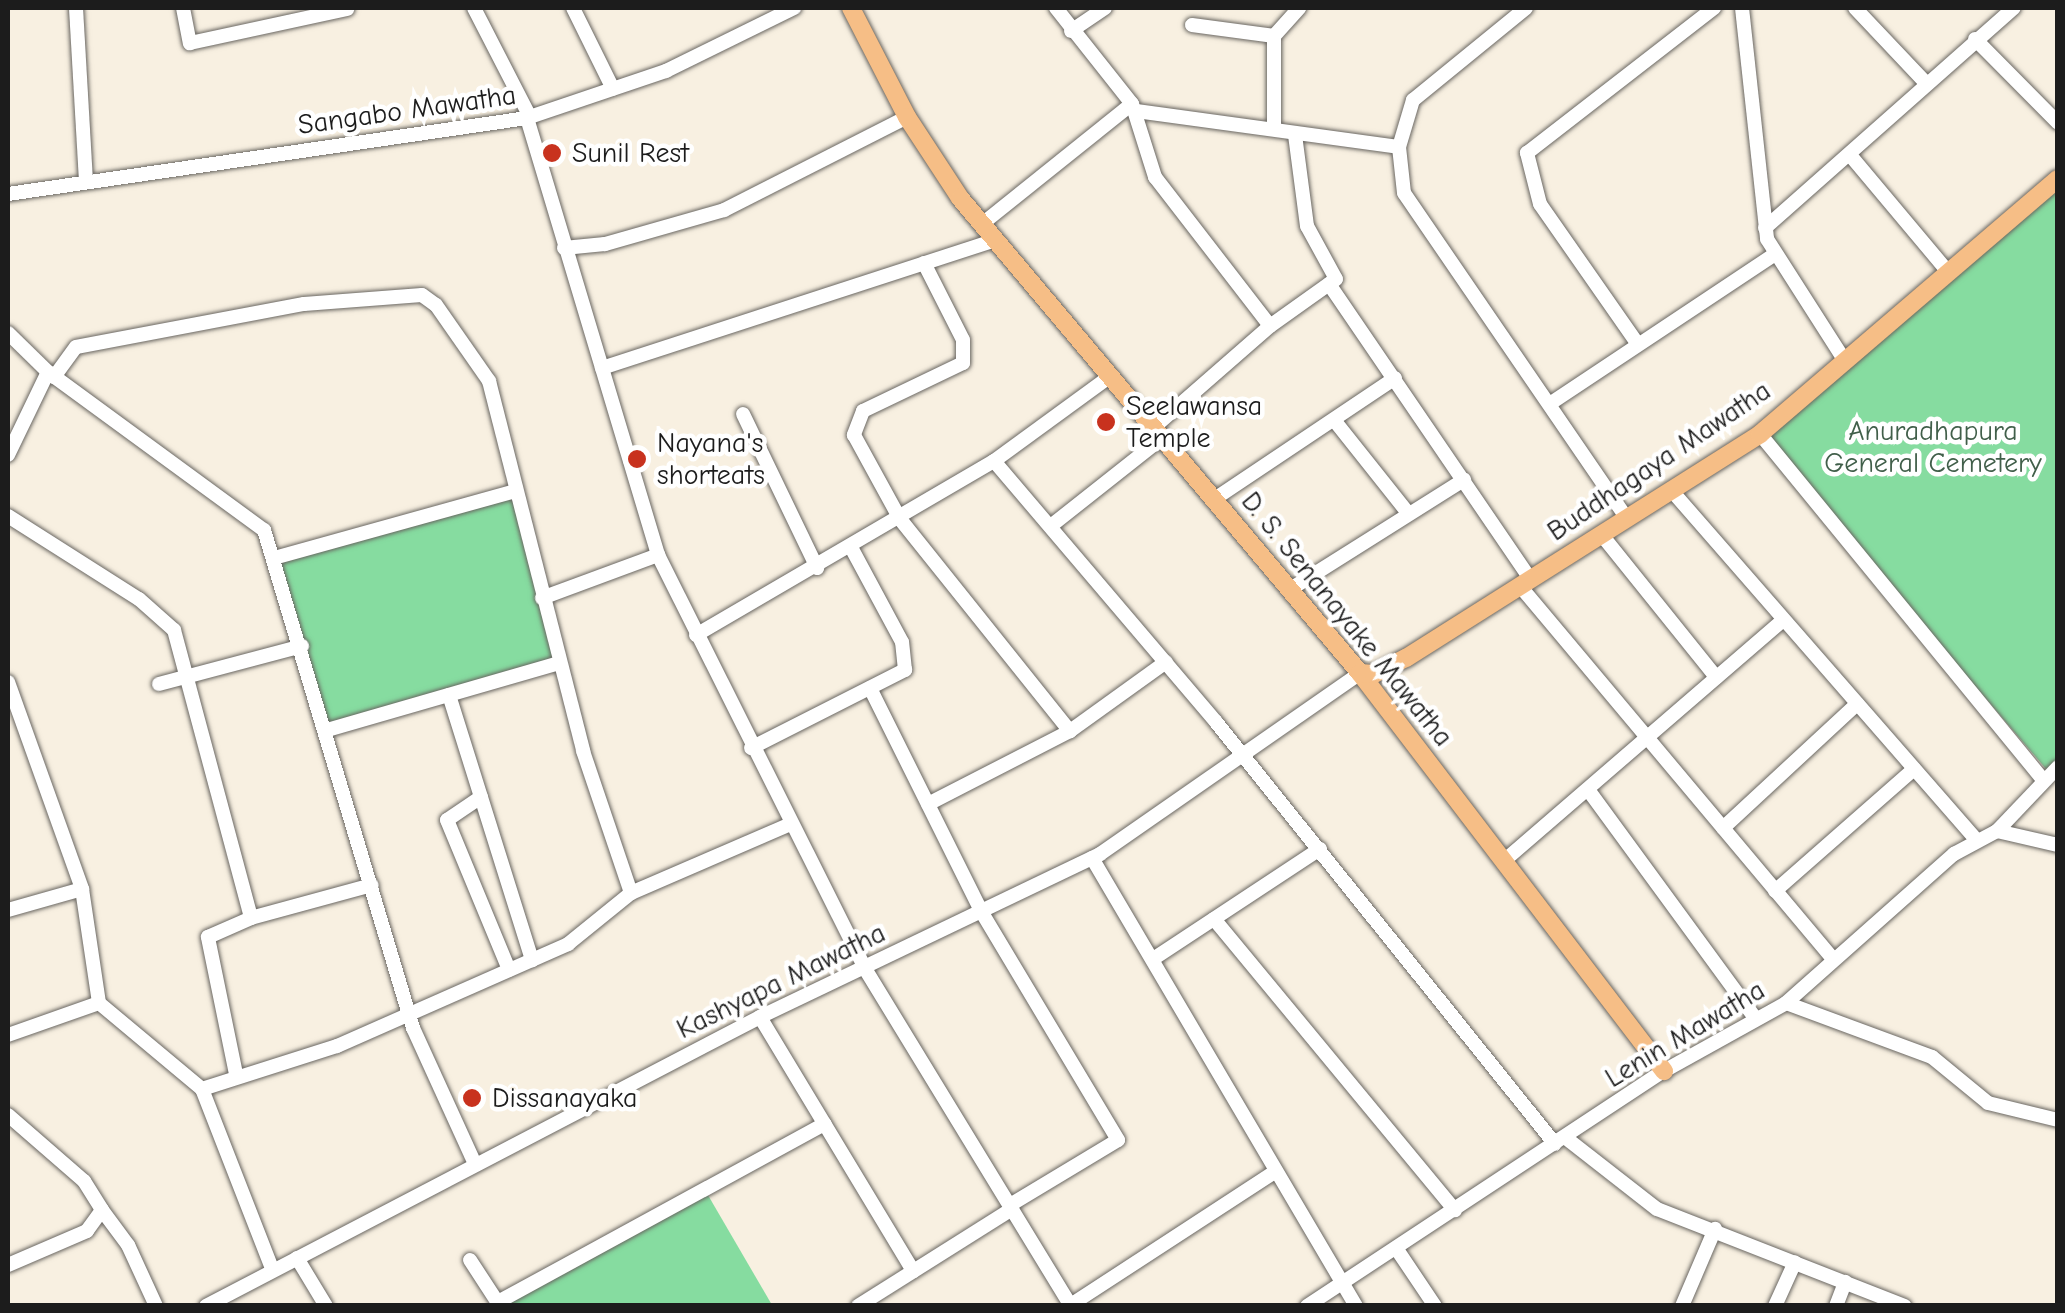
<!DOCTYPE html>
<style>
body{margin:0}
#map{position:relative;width:2065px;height:1313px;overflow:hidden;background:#f8f0e1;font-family:"Comic Neue",sans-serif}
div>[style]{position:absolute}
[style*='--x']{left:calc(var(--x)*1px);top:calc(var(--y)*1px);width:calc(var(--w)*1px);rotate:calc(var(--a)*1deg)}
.green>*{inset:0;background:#86dca0}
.roads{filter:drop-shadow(0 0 2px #696661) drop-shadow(0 0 2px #696661)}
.minor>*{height:14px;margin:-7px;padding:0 7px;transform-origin:7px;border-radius:7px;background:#fff}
.major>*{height:18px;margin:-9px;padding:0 9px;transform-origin:9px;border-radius:9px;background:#f6be86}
.dots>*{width:28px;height:28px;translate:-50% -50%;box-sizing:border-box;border:5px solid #fff;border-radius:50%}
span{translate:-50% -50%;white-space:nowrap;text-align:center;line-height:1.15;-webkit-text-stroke:9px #fff;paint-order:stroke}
.street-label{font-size:28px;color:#1c1c1c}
.poi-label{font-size:28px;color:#1c1c1c}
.left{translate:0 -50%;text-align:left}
.park-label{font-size:28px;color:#415f4a}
.frame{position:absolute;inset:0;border:10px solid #1c1c1c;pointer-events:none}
</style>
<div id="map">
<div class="green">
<i style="clip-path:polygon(2057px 181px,2058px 768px,2052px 776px,1760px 434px)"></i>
<i style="clip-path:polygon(516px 491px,559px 663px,327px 730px,274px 558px)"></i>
<i style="clip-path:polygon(705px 1190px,772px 1305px,500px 1306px)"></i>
</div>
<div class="roads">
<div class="minor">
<i style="--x:76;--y:8;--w:174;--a:86.7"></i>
<i style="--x:183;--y:8;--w:36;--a:79"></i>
<i style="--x:190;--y:43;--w:161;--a:-12.2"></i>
<i style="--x:474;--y:8;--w:123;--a:62.8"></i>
<i style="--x:573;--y:8;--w:90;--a:63.7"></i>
<i style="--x:1056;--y:8;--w:122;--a:51.6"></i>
<i style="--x:1132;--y:104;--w:77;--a:72.5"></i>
<i style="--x:1155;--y:177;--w:188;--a:52.3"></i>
<i style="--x:1270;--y:326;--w:157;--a:138.9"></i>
<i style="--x:1526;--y:8;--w:146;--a:140.8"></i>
<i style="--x:1413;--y:100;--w:49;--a:106.6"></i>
<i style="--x:1399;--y:147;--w:46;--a:83.8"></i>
<i style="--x:1404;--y:193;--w:395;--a:55.6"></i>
<i style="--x:1742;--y:8;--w:232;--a:83.8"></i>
<i style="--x:1767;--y:239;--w:145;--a:57.4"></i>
<i style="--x:1855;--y:8;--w:103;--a:46.6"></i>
<i style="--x:1192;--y:25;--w:83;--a:7.6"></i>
<i style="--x:1071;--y:31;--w:41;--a:-34.1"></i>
<i style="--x:1975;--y:39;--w:118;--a:45.3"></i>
<i style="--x:1136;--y:111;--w:265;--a:7.8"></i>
<i style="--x:527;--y:118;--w:456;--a:73.3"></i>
<i style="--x:658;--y:555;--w:461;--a:63.4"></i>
<i style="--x:864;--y:967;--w:397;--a:58.6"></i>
<i style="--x:1274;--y:129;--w:93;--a:-90"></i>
<i style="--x:1274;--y:36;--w:38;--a:-48"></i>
<i style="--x:1850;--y:155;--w:154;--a:50"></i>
<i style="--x:8;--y:194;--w:525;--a:-8.33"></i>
<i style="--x:527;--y:118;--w:147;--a:-18.7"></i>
<i style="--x:666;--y:71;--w:143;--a:-26.2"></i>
<i style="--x:982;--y:224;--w:192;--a:-38.7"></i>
<i style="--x:1765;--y:228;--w:332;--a:-41.5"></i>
<i style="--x:564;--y:248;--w:41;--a:-5.6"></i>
<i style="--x:605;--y:244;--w:124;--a:-15.9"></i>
<i style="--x:724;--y:210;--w:205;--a:-26.9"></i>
<i style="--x:924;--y:263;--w:86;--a:63.1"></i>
<i style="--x:963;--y:340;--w:23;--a:90"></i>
<i style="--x:963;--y:363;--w:111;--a:154.4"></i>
<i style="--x:863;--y:411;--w:26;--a:111"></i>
<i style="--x:854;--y:435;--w:96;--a:61.3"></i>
<i style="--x:900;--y:519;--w:272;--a:51.3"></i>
<i style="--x:1329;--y:284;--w:357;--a:55.7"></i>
<i style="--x:1270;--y:326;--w:81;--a:-35.5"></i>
<i style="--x:1336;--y:279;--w:60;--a:-118.7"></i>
<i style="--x:1307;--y:226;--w:92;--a:-97.5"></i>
<i style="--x:8;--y:333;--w:56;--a:44.3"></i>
<i style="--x:48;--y:372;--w:268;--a:36.2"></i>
<i style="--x:264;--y:530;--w:520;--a:73.34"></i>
<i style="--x:413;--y:1028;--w:149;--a:65.5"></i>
<i style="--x:1637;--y:343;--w:169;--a:-124.9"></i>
<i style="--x:1540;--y:204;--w:53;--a:-104.3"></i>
<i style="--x:1527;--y:153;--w:237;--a:-37.8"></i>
<i style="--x:602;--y:368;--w:413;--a:-18"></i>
<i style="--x:54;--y:377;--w:37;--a:-54"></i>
<i style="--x:76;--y:347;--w:232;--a:-10.7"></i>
<i style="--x:304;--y:304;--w:118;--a:-4.4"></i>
<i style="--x:422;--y:295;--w:17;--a:36"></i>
<i style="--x:436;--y:305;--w:93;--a:55.1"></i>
<i style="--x:489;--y:381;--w:382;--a:75.7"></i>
<i style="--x:583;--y:751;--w:150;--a:71.3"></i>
<i style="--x:1551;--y:403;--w:268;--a:-33.6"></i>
<i style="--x:743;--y:414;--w:171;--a:64.3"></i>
<i style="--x:1334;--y:420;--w:119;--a:51.5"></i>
<i style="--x:1760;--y:434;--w:446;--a:50.7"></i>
<i style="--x:8;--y:455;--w:92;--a:-64.3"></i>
<i style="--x:994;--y:461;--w:343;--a:49.6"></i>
<i style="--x:1216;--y:722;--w:541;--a:51.22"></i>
<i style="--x:1672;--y:491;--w:463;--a:48.9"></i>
<i style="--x:1213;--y:500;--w:219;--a:-33.8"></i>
<i style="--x:8;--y:516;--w:155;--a:32.4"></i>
<i style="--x:139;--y:599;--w:47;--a:41.5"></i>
<i style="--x:174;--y:630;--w:298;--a:75"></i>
<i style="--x:1052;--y:525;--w:139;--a:-38.3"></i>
<i style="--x:1601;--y:534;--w:184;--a:51.2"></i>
<i style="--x:274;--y:558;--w:251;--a:-15.5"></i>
<i style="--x:1520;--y:586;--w:487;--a:50"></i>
<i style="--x:1289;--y:590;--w:207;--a:-32.2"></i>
<i style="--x:542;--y:598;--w:124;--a:-20.3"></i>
<i style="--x:696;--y:635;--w:345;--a:-30.3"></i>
<i style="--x:994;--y:461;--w:142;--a:-36.1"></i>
<i style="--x:8;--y:682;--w:220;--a:70.3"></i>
<i style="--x:82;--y:889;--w:115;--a:81.5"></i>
<i style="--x:99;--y:1003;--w:134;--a:39.9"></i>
<i style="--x:202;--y:1089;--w:142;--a:-17.7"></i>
<i style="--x:337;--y:1046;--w:253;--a:-23.8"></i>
<i style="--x:568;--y:944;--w:81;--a:-39"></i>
<i style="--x:631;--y:893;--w:171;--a:-23.4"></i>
<i style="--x:159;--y:684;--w:148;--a:-14.9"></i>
<i style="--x:870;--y:688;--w:249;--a:63.5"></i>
<i style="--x:981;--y:911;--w:267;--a:59.1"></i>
<i style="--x:1118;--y:1140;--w:126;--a:149"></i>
<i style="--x:449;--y:695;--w:278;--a:72.6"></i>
<i style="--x:327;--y:730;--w:241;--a:-16.1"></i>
<i style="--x:751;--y:748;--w:173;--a:-26.9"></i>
<i style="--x:905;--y:670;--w:28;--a:-96"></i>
<i style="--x:902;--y:642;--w:106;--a:-118.3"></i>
<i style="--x:1589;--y:791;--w:281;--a:53.8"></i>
<i style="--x:481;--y:797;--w:41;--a:145.9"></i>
<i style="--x:447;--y:820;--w:162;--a:67.5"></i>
<i style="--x:928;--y:804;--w:160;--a:-27.2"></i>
<i style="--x:1070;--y:731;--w:118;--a:-35.7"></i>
<i style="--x:1723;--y:828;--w:183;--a:-42.8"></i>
<i style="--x:1997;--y:831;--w:63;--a:12.9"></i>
<i style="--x:1092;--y:858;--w:520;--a:59.49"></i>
<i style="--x:1505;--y:860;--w:367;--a:-40.8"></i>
<i style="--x:1775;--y:891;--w:185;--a:-41.3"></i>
<i style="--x:8;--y:910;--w:77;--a:-15.8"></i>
<i style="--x:1214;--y:919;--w:378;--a:50.4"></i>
<i style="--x:1153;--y:959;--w:200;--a:-33.4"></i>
<i style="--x:1786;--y:1003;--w:156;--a:20.3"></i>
<i style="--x:1932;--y:1057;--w:72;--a:39.4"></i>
<i style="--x:1988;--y:1103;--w:72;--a:13.7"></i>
<i style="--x:760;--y:1017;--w:297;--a:58.9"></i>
<i style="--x:8;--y:1035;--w:96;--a:-19.4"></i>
<i style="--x:236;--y:1074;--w:140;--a:-101.6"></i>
<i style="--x:208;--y:937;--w:47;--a:-23.8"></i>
<i style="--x:251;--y:918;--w:125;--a:-15.3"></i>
<i style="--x:202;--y:1089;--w:193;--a:68.7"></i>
<i style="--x:8;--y:1115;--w:101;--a:41"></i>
<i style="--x:84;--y:1181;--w:34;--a:58"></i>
<i style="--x:102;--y:1210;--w:26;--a:126"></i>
<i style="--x:87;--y:1231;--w:86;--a:156.7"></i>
<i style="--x:1566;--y:1138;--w:115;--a:38"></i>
<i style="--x:1657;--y:1209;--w:266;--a:21.4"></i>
<i style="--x:102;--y:1210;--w:44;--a:53.4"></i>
<i style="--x:128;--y:1245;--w:67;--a:65.3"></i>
<i style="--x:1396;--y:1248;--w:70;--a:56.1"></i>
<i style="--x:297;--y:1258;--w:56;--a:58.9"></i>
<i style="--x:470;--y:1260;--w:55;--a:56.9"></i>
<i style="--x:498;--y:1302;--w:372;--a:-28.6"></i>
<i style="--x:206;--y:1306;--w:625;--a:-27.55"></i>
<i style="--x:760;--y:1017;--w:377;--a:-25.6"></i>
<i style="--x:1100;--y:854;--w:317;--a:-34.8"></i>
<i style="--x:858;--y:1306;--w:182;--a:-32.2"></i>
<i style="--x:1069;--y:1306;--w:247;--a:-33.1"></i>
<i style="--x:1307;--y:1306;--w:427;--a:-33.4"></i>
<i style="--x:1664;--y:1071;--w:140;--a:-29.1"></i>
<i style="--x:1786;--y:1003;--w:225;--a:-41.6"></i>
<i style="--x:1954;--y:854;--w:49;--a:-28.1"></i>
<i style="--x:1997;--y:831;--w:88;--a:-46.4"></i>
<i style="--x:1682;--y:1306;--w:84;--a:-66.8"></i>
<i style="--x:1775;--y:1306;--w:48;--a:-65.6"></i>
<i style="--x:1836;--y:1306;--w:26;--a:-69"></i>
</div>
<div class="major">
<i style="--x:851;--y:8;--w:123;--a:62.8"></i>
<i style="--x:907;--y:117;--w:97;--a:56.8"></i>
<i style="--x:960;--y:198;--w:621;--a:49.9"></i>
<i style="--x:1360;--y:673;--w:501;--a:52.63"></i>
<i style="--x:1360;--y:673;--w:14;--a:4"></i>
<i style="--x:1374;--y:674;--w:36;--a:-27"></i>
<i style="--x:1406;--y:658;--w:419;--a:-32.3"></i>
<i style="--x:1760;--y:434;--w:392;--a:-40.6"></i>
</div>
</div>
<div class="dots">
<i style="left:552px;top:153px;background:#c8321e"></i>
<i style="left:1106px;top:422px;background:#c8321e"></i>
<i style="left:637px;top:459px;background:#c8321e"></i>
<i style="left:472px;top:1098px;background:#c8321e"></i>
</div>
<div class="street-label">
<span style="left:407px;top:110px;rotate:-8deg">Sangabo Mawatha</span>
<span style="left:1659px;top:461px;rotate:-34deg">Buddhagaya Mawatha</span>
<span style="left:1347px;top:619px;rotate:51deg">D. S. Senanayake Mawatha</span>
<span style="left:781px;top:981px;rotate:-26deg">Kashyapa Mawatha</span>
<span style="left:1685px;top:1034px;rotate:-31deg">Lenin Mawatha</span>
</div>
<div class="poi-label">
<span class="left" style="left:572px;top:153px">Sunil Rest</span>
<span class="left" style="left:1126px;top:422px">Seelawansa<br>Temple</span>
<span class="left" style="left:657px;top:459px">Nayana's<br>shorteats</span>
<span class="left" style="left:492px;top:1098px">Dissanayaka</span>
</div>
<div class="park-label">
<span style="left:1933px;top:447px">Anuradhapura<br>General Cemetery</span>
</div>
<div class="frame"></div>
</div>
